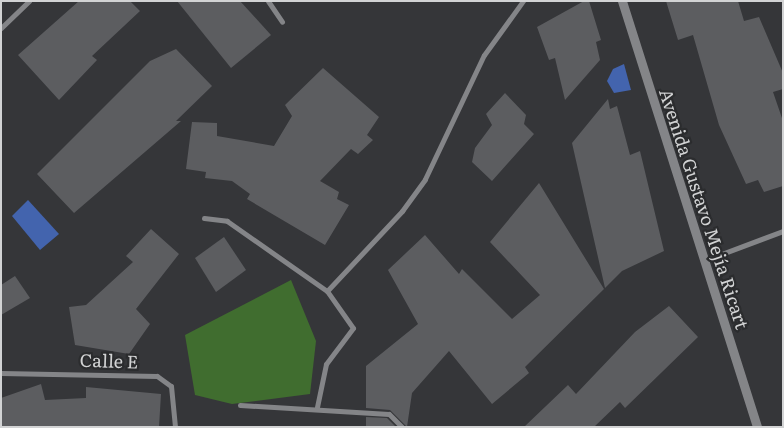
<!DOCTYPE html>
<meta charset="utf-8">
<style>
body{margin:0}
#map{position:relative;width:784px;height:428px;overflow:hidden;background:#353639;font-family:Literata,serif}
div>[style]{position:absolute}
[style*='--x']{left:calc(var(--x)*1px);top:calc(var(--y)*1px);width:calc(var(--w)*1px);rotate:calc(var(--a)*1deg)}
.green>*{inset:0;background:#406d2f}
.water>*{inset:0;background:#4364ae}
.building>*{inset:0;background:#5c5d60}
.minor>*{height:5px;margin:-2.5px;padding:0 2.5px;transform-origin:2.5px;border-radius:2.5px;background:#848588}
.tertiary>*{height:9px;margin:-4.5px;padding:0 4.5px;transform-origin:4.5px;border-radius:4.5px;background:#848588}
span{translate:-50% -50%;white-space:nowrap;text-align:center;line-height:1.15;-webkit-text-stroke:4.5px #2b2c2e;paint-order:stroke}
.street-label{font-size:18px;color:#d2d3d4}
.frame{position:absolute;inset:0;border:2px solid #d2d3d4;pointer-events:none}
</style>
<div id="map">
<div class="green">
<i style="clip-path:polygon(291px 280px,316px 341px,310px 394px,232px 404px,195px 395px,185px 335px)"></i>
</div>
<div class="water">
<i style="clip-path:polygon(624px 64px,631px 90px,614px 93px,607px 81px,613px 69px)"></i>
<i style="clip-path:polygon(28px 200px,59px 234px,40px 250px,12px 216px)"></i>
</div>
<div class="building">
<i style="clip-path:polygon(79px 1px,130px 1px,140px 11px,92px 56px,97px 60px,59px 100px,18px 55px)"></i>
<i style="clip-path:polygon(177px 1px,240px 1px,271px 35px,231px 68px)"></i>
<i style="clip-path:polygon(584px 1px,589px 1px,601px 40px,596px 42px,600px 60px,565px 100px,555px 58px,549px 60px,537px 27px)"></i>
<i style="clip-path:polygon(666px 1px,738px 1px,744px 21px,759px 17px,783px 73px,783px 89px,773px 92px,783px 121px,783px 186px,764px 192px,758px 180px,746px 184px,719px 125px,693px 35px,678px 40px)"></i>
<i style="clip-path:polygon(176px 49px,212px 86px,176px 121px,181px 121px,74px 213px,37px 174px,150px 61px)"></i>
<i style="clip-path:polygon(323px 68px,379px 117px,367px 135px,373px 140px,358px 154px,351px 149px,320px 181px,339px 192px,337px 199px,349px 205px,325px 245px,247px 199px,250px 194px,232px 181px,205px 178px,206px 172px,186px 169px,192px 122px,217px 123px,217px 136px,274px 146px,292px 116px,285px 105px)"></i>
<i style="clip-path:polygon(505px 93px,526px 115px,524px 124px,534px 134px,492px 181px,472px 162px,475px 148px,492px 125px,486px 114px)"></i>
<i style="clip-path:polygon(608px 99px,610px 109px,617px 106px,630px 155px,640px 151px,664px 251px,622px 271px,605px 288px,572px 143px)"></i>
<i style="clip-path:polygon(539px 183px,604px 289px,525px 367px,529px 373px,492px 404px,449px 351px,412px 393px,407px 427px,390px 410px,366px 408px,366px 366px,418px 324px,388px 270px,425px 235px,459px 274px,462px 269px,512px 319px,540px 295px,490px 242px)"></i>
<i style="clip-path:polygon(151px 229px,179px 254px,136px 309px,150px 324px,129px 354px,75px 345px,69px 307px,86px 305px,133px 262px,126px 256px)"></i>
<i style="clip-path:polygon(224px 237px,246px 270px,216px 292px,195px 258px)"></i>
<i style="clip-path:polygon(15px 276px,30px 298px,1px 315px,1px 285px)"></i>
<i style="clip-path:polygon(669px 306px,698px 337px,625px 408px,620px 402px,594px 427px,524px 427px,568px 385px,576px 394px,635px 332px)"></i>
<i style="clip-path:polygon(41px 384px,45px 400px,86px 398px,86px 387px,161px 394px,159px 427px,1px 427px,1px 398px)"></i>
<i style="clip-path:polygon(366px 417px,387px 418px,396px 427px,366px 427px)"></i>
</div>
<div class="minor">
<i style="--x:268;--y:1;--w:25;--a:56"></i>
<i style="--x:1;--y:28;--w:39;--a:-44"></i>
<i style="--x:204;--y:218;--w:23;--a:7"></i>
<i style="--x:227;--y:221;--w:122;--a:35"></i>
<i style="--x:703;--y:261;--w:85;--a:-20.6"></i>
<i style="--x:1;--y:373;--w:156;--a:1.1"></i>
<i style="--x:157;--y:376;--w:17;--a:36"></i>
<i style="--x:171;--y:386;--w:41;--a:84.4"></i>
<i style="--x:240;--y:405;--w:149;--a:3.5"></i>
<i style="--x:389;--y:414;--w:18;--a:45"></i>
<i style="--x:317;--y:407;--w:44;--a:-78.2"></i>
<i style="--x:326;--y:364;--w:45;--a:-53.1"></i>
<i style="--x:353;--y:328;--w:45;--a:-125.1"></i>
<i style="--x:327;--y:291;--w:110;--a:-46.8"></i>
<i style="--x:402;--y:211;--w:39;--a:-54"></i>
<i style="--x:425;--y:179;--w:137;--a:-64.6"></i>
<i style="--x:484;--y:55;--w:67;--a:-54.2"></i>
</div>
<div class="tertiary">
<i style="--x:622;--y:1;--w:447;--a:72.4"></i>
</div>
<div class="street-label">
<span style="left:704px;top:209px;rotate:72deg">Avenida Gustavo Mejía Ricart</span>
<span style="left:109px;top:361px;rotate:2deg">Calle E</span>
</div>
<div class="frame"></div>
</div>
